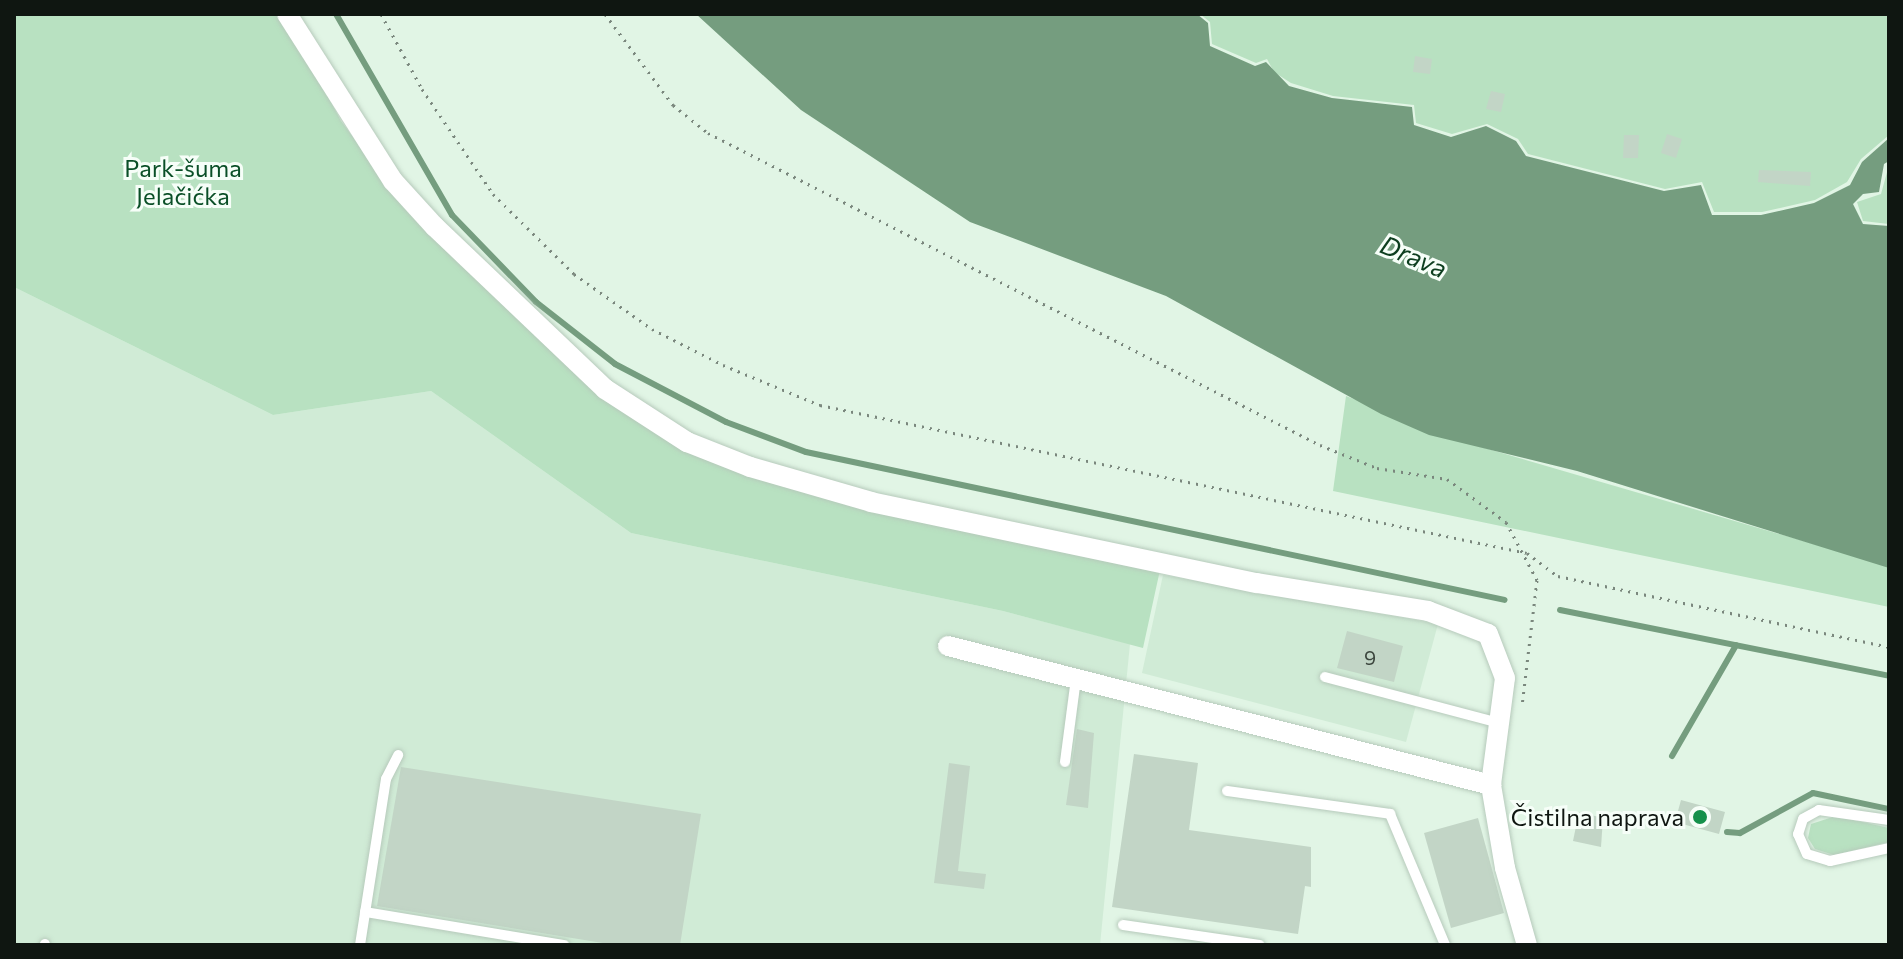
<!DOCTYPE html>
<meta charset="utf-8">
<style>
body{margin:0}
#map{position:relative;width:1903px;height:959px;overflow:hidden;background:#e1f5e5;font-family:Commissioner,sans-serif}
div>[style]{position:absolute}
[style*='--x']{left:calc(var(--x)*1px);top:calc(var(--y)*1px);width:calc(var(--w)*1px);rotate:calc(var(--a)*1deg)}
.built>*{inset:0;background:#d0ebd6}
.green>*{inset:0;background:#b8e1c1}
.water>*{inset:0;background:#759d7f}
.stream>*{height:6px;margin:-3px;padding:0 3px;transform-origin:3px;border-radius:3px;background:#759d7f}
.building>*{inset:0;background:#c2d5c6}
.path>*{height:3px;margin-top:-1.5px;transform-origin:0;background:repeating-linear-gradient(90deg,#7a877d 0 2px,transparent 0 8px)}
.roads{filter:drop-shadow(0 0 2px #b6cabb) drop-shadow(0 0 2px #b6cabb)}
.lane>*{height:10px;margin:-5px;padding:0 5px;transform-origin:5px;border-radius:5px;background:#fff}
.street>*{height:20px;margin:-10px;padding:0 10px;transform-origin:10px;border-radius:10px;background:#fff}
.dots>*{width:22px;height:22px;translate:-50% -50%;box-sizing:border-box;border:4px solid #f6fef8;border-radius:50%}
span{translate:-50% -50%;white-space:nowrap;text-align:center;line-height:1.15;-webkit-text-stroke:6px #f6fef8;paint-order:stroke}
.number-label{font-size:20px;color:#3c463e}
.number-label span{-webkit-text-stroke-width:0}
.park-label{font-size:24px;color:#0a4f27}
.poi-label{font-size:24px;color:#0f1611}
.right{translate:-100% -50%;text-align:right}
.water-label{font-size:26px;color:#0d3e1f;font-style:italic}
.frame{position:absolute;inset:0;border:16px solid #0f1611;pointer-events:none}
</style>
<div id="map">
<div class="built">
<i style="clip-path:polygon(14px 287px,273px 415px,431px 391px,631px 533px,1003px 611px,1130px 644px,1100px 945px,14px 945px)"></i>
<i style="clip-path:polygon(1163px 575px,1438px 624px,1406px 742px,1142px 673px)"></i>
</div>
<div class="green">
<i style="clip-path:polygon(14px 14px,284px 14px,341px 121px,395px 194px,458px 263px,602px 394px,690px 449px,1160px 570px,1143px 648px,1003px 611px,631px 533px,431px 391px,273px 415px,14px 287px)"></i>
<i style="clip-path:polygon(1200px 14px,1889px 14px,1889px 135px,1861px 159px,1847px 182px,1815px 200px,1762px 212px,1714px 212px,1702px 182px,1665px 189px,1528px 154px,1518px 139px,1487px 124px,1452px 134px,1416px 123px,1414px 105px,1333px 96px,1291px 83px,1274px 72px,1267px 59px,1256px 63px,1212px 44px,1210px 22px)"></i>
<i style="clip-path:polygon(1889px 165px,1889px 224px,1863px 221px,1857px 202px,1881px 194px)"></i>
<i style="clip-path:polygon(1346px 396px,1471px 444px,1889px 566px,1889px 607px,1333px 491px)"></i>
<i style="clip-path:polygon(1836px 816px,1889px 828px,1889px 842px,1834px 855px,1815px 849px,1808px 838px,1811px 824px)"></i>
</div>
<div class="water">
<i style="clip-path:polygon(696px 14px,1197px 14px,1208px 23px,1210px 46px,1255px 66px,1266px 62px,1289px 86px,1332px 98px,1412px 107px,1414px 125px,1451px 137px,1486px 126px,1516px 141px,1526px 156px,1664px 191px,1701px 185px,1712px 215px,1761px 215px,1814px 203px,1850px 185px,1862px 162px,1889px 138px,1889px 161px,1884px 164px,1879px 192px,1863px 194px,1853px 204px,1863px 224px,1889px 226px,1889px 568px,1577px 471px,1429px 435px,1381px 414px,1166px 296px,970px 222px,801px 110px)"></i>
</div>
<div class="stream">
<i style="--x:336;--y:14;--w:232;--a:60"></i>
<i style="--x:452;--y:215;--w:121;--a:46"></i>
<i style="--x:536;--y:302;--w:100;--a:38.1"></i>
<i style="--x:615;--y:364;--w:125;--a:27.6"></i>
<i style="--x:726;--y:422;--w:85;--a:20.6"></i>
<i style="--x:806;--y:452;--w:714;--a:11.95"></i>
<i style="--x:1560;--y:610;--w:336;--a:11.3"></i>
<i style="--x:1672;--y:756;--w:128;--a:-60"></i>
<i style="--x:1727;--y:832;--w:13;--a:4"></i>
<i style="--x:1740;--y:833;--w:83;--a:-28.7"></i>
<i style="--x:1813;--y:793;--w:78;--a:11.9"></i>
</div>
<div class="building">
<i style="clip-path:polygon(1415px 56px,1432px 59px,1430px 74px,1413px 72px)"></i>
<i style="clip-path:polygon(1491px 91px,1505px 94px,1501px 112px,1486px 109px)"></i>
<i style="clip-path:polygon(1667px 134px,1682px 139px,1676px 158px,1661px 153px)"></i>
<i style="clip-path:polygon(1624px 135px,1639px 135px,1638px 158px,1623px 158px)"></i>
<i style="clip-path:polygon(1759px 170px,1811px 172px,1810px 186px,1758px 182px)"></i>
<i style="clip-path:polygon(1347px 631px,1403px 646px,1394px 682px,1337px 668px)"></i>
<i style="clip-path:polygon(1077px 729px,1094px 733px,1088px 808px,1066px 805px)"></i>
<i style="clip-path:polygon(1134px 754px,1198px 763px,1189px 830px,1311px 847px,1311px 887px,1305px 886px,1298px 934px,1112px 907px)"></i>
<i style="clip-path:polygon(949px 763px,970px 766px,958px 871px,986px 874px,984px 889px,934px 883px)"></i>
<i style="clip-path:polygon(401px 767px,701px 814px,680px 945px,615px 945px,377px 906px)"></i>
<i style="clip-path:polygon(1681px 800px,1725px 812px,1719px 834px,1675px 822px)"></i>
<i style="clip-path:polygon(1579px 812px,1603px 818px,1601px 847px,1573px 841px)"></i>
<i style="clip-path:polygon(1478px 818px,1504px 913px,1451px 928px,1424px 833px)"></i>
</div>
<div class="path">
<i style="--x:381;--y:14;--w:85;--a:61.3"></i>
<i style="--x:422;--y:89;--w:127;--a:55.9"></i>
<i style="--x:493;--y:194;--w:114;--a:44.6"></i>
<i style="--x:574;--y:274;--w:95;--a:35.2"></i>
<i style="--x:652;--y:329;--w:80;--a:26.9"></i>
<i style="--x:723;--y:365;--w:105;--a:22.4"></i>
<i style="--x:820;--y:405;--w:722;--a:11.82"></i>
<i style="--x:1527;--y:553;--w:39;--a:37"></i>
<i style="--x:1558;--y:576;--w:339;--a:12.1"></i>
<i style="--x:605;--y:14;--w:114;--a:53.2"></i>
<i style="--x:673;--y:105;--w:45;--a:38.7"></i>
<i style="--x:708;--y:133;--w:687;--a:27.01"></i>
<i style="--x:1320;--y:445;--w:61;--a:22"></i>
<i style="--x:1377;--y:468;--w:71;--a:8.9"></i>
<i style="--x:1447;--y:479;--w:73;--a:36.1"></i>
<i style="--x:1506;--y:522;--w:66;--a:61.9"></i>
<i style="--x:1537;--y:580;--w:127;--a:96.8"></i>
</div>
<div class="roads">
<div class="lane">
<i style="--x:1325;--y:677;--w:180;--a:14.8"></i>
<i style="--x:1065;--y:762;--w:85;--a:-82.5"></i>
<i style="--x:1227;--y:791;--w:165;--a:8"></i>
<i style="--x:1390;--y:814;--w:142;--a:67.2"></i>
<i style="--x:1889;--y:820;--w:71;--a:-171.9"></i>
<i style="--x:1819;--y:810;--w:18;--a:151"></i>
<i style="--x:1803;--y:819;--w:16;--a:108"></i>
<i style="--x:1798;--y:834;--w:22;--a:66"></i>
<i style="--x:1807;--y:854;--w:24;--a:17"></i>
<i style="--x:1830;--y:861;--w:60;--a:-12.4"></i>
<i style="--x:365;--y:912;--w:202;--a:9.4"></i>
<i style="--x:1123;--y:925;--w:138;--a:8.3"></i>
<i style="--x:45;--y:945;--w:1;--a:-90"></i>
<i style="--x:360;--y:945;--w:168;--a:-81.1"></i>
<i style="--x:386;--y:779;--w:27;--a:-63"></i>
</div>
<div class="street">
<i style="--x:287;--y:14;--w:198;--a:57.6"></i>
<i style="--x:393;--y:181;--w:62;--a:47.6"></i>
<i style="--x:435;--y:227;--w:235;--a:43.6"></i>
<i style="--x:605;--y:389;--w:98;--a:32.9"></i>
<i style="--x:687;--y:442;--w:68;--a:21.6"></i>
<i style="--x:750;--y:467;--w:126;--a:16.1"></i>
<i style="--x:871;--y:502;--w:394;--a:11.9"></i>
<i style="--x:1257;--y:583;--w:173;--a:9.3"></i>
<i style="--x:1428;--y:611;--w:64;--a:21"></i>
<i style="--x:1488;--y:634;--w:47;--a:68.9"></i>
<i style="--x:1505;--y:678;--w:108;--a:97.5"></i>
<i style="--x:1491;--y:785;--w:84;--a:80.4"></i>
<i style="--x:1505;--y:868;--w:80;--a:74.1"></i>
<i style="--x:948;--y:646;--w:561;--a:14.36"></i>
</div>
</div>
<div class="dots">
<i style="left:1700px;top:817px;background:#15904b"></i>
</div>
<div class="number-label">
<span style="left:1370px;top:657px">9</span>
</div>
<div class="park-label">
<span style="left:183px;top:182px">Park-šuma<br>Jelačićka</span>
</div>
<div class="poi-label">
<span class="right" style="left:1684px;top:817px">Čistilna naprava</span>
</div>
<div class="water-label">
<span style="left:1414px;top:256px;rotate:23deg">Drava</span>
</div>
<div class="frame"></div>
</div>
